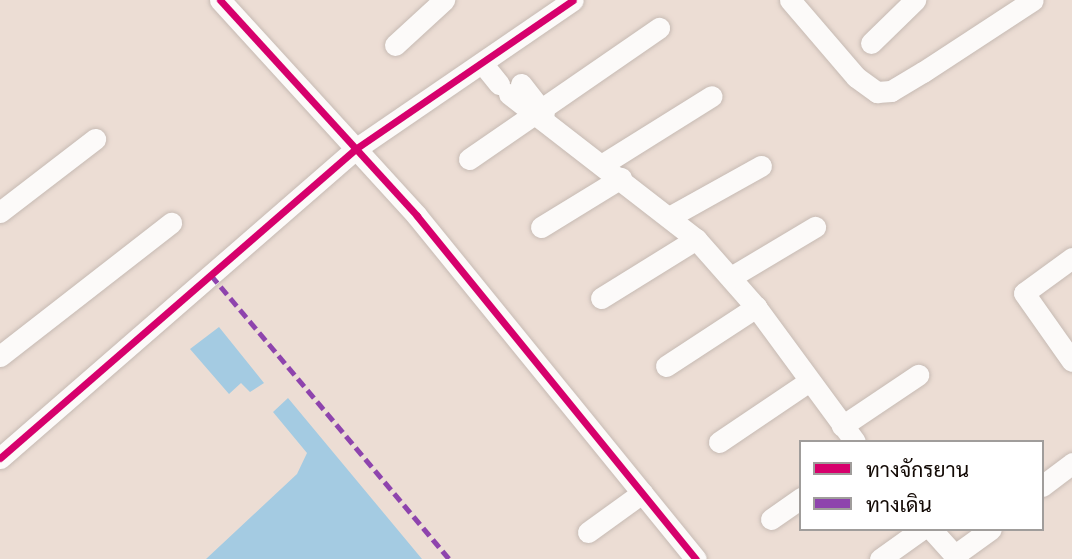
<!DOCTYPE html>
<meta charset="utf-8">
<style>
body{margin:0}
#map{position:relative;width:1072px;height:559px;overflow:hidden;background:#ecddd4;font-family:Montserrat,Sarabun,sans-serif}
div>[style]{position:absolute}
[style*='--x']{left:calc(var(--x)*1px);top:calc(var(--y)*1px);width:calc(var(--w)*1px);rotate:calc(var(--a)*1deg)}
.water>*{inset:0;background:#a4cbe2}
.roads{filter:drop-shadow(0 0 2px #c6bab3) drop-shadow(0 0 2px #c6bab3)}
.minor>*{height:21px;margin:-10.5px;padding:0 10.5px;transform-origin:10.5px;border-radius:10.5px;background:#fcfaf9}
.quiet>*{height:5px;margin-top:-2.5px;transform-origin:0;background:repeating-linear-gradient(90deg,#8e44ad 0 10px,transparent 0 15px)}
.cycleway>*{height:7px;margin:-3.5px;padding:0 3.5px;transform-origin:3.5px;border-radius:3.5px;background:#d6006c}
span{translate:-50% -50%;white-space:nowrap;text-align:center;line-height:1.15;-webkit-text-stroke:5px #fff;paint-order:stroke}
.legend{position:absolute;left:799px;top:440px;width:245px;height:91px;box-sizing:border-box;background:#fff;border:2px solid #a09d9b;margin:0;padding:9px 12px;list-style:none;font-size:21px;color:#120904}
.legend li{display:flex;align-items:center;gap:14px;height:35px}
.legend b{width:35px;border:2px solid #a09d9b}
</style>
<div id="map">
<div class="water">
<i style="clip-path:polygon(219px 327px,264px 383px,250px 392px,241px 383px,229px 394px,190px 349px)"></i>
<i style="clip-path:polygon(288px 398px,422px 559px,206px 559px,297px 474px,307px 453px,273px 412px)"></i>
</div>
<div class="roads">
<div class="minor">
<i style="--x:220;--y:0;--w:292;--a:47.6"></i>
<i style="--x:417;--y:216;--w:442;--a:50.9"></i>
<i style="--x:790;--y:0;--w:101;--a:49.4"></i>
<i style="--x:856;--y:77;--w:26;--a:36"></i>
<i style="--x:877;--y:92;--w:14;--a:-4"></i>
<i style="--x:891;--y:91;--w:37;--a:-31"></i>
<i style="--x:923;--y:72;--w:131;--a:-33.2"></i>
<i style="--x:871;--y:43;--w:62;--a:-44.3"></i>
<i style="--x:395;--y:45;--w:67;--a:-42.6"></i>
<i style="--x:482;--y:63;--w:27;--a:51"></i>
<i style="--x:521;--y:84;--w:37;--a:52"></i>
<i style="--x:509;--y:94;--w:237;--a:37.8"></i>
<i style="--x:696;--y:239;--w:91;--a:48.6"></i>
<i style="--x:756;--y:307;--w:167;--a:53.7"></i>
<i style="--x:469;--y:159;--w:231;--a:-34.6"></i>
<i style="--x:603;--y:164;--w:128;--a:-32"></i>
<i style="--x:0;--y:212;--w:120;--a:-37.5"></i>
<i style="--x:671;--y:216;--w:103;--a:-29.1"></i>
<i style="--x:541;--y:227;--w:94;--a:-31.5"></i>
<i style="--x:1072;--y:258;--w:59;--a:143.9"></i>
<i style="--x:1024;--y:293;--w:83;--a:54.8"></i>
<i style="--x:731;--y:277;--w:98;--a:-30.8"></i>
<i style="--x:601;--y:298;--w:112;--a:-31.8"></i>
<i style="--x:0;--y:356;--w:217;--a:-37.9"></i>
<i style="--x:666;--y:366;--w:108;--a:-33.2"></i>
<i style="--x:842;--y:426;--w:92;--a:-33.9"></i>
<i style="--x:719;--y:442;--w:107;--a:-34"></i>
<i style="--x:0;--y:458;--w:469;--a:-41"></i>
<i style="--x:354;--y:150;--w:265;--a:-34.4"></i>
<i style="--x:1042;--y:486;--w:38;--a:-37"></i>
<i style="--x:771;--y:519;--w:37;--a:-35"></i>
<i style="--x:931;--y:529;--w:40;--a:48"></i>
<i style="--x:588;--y:532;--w:67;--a:-35.8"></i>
<i style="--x:955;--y:555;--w:44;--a:-35.8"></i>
<i style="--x:880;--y:559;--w:52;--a:-35.5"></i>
</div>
</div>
<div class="quiet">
<i style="--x:211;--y:275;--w:371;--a:50"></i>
</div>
<div class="cycleway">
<i style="--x:220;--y:0;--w:292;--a:47.6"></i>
<i style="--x:417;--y:216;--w:442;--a:50.9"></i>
<i style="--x:0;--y:458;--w:469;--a:-41"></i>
<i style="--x:354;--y:150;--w:265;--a:-34.4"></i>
</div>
<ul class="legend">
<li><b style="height:9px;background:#d6006c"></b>ทางจักรยาน</li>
<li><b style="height:9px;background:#8e44ad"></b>ทางเดิน</li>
</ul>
</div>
